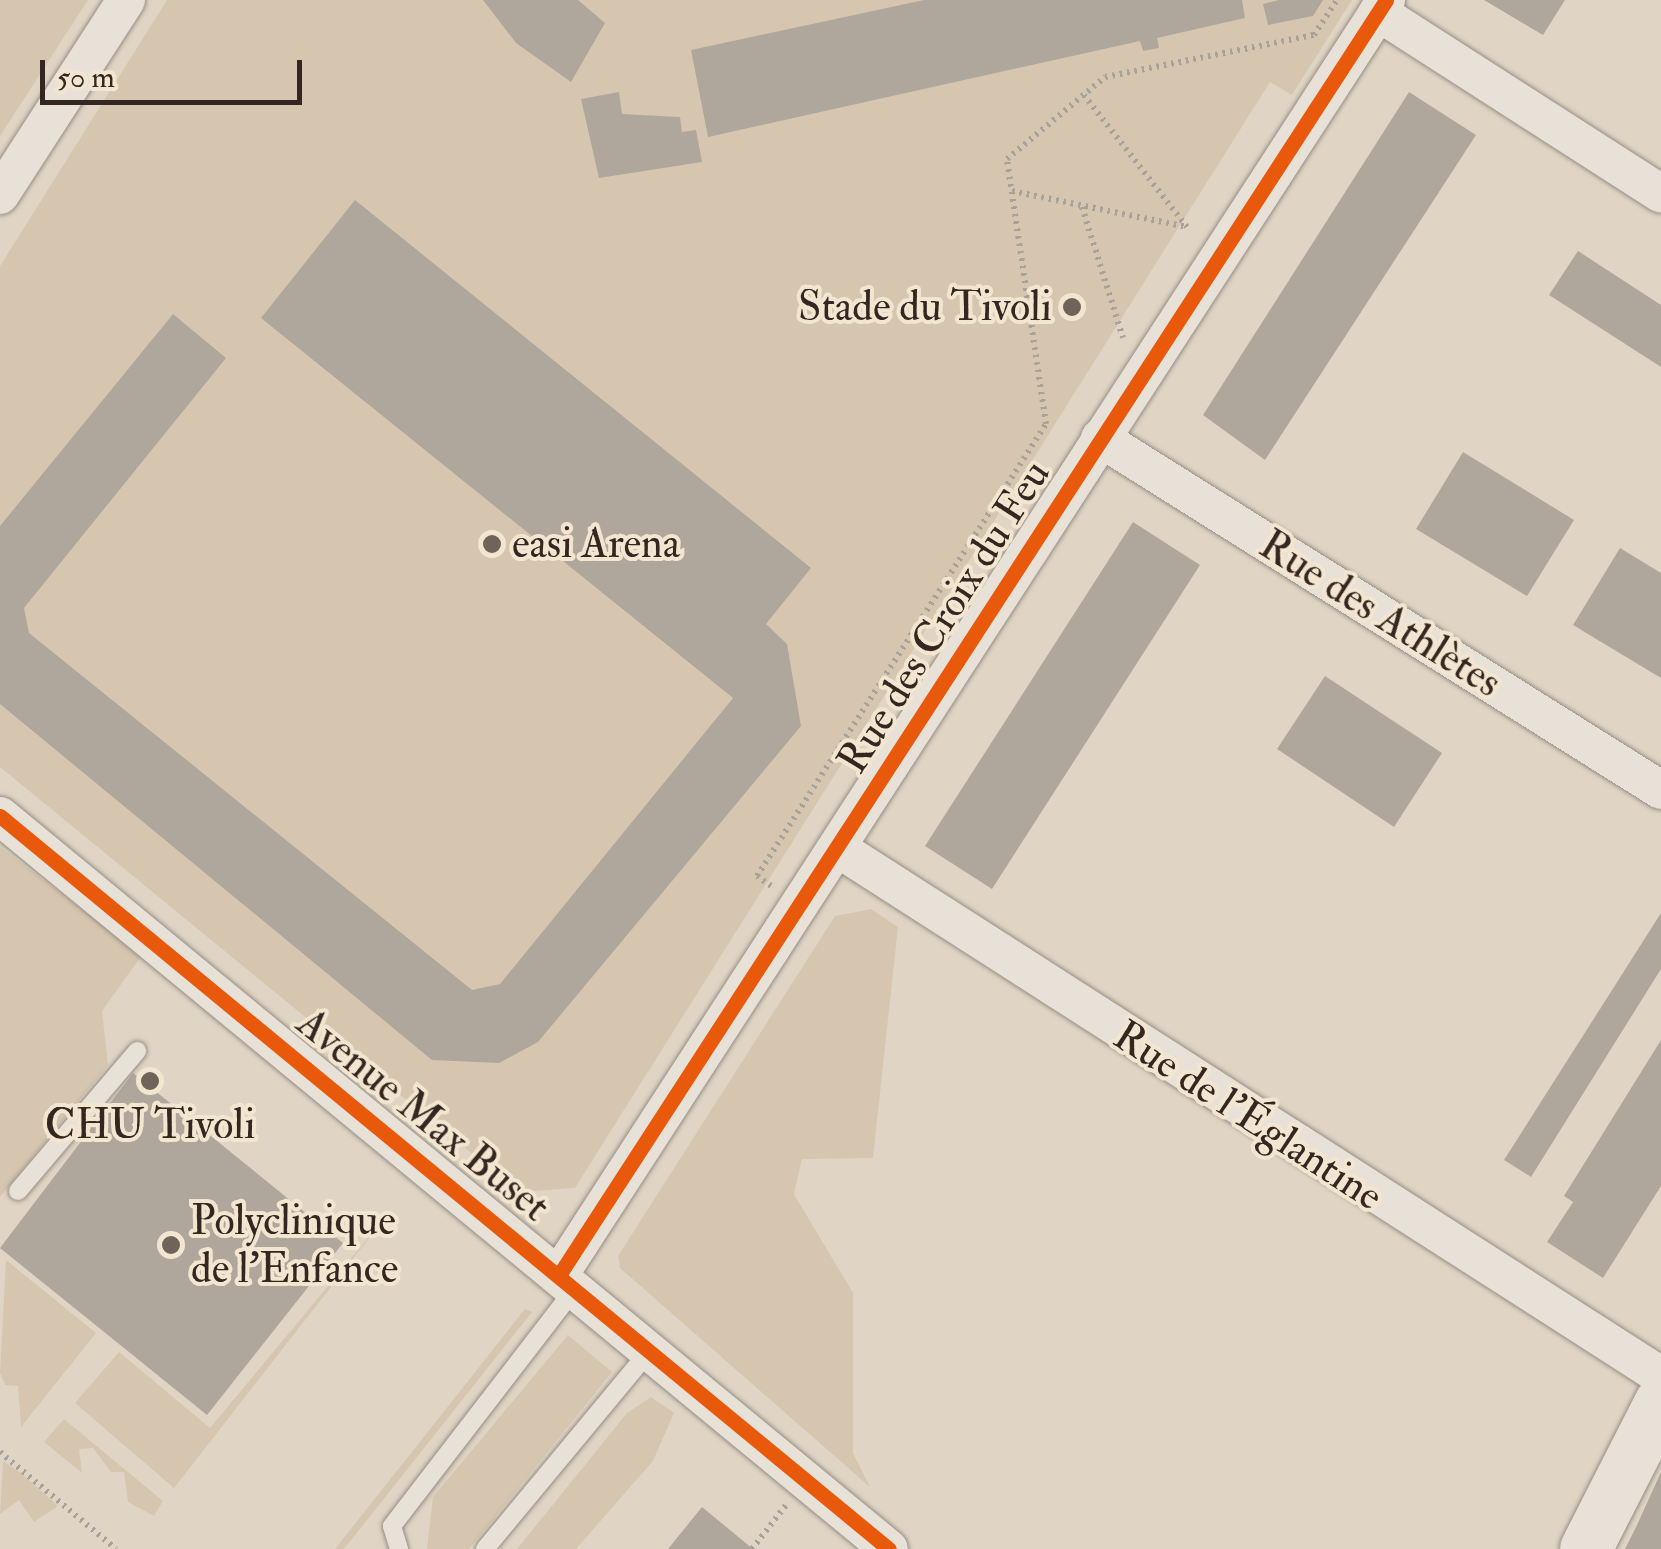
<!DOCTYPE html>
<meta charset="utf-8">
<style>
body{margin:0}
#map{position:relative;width:1661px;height:1549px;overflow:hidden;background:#e0d5c4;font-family:"IM FELL Double Pica",serif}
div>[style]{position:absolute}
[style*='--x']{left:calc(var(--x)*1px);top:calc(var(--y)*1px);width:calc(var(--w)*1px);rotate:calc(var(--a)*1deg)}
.green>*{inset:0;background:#d6c6af}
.building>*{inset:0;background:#b0a79c}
.path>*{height:6px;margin-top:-3px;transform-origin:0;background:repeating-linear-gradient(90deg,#a8a29a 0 2.5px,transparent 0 7.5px)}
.roads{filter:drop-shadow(0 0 2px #968e84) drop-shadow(0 0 2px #968e84)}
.lane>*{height:18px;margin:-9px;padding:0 9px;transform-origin:9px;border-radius:9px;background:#e7e1d8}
.street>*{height:38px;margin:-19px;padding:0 19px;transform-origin:19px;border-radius:19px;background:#e7e1d8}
.secondary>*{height:52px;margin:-26px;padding:0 26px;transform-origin:26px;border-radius:26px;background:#e7e1d8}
.cycleway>*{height:15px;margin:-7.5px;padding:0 7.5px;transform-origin:7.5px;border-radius:7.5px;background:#e8590c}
.dots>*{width:28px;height:28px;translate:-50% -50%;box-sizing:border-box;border:5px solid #f3e6d0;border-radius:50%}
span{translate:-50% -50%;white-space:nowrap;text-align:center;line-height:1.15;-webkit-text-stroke:8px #f3e6d0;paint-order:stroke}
.poi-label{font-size:42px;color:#342621}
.right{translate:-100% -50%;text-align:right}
.left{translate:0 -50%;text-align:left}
.street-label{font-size:42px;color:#342621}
.scale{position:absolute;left:40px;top:60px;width:262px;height:45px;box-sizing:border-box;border:5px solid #342621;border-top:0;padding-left:12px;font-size:30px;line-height:35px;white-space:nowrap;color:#342621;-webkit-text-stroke:8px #f3e6d0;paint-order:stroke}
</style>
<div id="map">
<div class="green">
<i style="clip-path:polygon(0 0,88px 0,0 136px)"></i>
<i style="clip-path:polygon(167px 0,1352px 0,1292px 95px,1270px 82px,575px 1188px,519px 1192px,0 767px,0 266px)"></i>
<i style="clip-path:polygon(0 847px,142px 955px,102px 1011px,108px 1065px,0 1197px)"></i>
<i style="clip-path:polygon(871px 909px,898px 927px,873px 1158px,802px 1159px,794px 1194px,853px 1293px,853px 1453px,870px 1487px,620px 1268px,618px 1256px,835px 916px)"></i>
<i style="clip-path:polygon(388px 1214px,174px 1488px,75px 1403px,119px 1352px,210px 1428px)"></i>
<i style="clip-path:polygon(6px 1260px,96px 1333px,21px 1427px,18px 1386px,5px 1385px,0 1373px)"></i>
<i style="clip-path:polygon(525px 1309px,532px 1312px,344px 1549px,335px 1549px)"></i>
<i style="clip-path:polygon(568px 1335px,612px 1372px,469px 1549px,427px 1549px,433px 1497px)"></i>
<i style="clip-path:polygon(651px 1397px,674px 1413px,653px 1461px,576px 1549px,517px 1549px,627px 1413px)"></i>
<i style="clip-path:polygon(64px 1419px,163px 1501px,154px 1516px,128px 1502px,124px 1472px,111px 1472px,93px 1448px,79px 1449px,82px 1473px,44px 1442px)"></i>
<i style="clip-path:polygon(3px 1461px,21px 1473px,58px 1506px,34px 1522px,19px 1500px,0 1514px)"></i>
</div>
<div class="building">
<i style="clip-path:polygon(483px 0,578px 0,605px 23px,571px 82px,516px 43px)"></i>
<i style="clip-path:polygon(924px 0,1242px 0,1245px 18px,1157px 38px,1159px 48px,1143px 51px,1140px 41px,708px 137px,691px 50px)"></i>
<i style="clip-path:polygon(1279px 0,1323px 0,1313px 16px,1268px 25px,1263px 4px)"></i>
<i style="clip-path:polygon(1484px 0,1565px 0,1543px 35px)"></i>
<i style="clip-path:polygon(619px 92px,622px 114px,680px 117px,682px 132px,696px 130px,702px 162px,599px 178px,581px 99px)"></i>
<i style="clip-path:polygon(1409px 92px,1476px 135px,1265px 460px,1203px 415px)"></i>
<i style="clip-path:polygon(355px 200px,811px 568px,766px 624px,787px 644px,801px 726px,538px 1042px,499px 1063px,432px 1060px,0 704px,0 526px,173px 314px,226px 358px,24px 608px,29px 633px,472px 990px,500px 984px,733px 698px,261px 318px)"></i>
<i style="clip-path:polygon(1578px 251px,1661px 305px,1661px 367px,1549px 295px)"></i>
<i style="clip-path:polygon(1463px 452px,1574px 520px,1527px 596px,1416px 529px)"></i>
<i style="clip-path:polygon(1133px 522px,1200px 565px,992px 889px,925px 846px)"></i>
<i style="clip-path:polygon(1620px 548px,1661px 573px,1661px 678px,1573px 625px)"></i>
<i style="clip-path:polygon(1325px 676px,1442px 753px,1394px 827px,1277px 749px)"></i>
<i style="clip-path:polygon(1661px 913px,1661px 969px,1531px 1177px,1504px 1160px)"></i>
<i style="clip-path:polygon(1661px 1040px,1661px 1186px,1603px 1278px,1547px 1242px,1573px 1202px,1564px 1196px)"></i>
<i style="clip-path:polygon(133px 1073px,343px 1243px,207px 1415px,0 1248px)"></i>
<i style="clip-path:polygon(1661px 1472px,1661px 1549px,1625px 1549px,1637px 1525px)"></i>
<i style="clip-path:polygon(702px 1507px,753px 1549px,668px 1549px)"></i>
</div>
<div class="path">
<i style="--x:1012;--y:191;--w:179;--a:11.6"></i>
<i style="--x:1187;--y:227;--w:167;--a:-128"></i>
<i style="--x:1082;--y:207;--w:137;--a:72.6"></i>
<i style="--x:771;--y:886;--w:17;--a:-144"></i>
<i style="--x:757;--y:876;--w:536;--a:-57.41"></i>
<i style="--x:1046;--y:424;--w:268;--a:-98.4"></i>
<i style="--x:1007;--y:159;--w:128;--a:-39.9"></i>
<i style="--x:1105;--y:77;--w:213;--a:-11.4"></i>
<i style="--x:1314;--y:35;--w:42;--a:-56.7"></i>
<i style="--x:0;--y:1452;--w:151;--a:39.9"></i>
<i style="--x:752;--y:1549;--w:56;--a:-52.3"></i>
</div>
<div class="roads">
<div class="lane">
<i style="--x:18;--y:1191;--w:184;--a:-49.6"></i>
<i style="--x:399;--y:1549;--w:24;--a:-107"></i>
<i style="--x:392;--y:1526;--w:302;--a:-52.4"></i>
<i style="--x:485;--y:1549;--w:254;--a:-50.3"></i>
</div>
<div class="street">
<i style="--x:1378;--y:12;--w:336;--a:32.7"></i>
<i style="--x:0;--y:195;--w:232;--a:-57.1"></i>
<i style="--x:1100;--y:438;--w:662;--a:32.11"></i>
<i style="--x:0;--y:816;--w:1152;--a:39.51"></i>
<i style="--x:839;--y:849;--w:976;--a:32.66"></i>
<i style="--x:561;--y:1272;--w:1516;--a:-57.03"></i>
</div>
<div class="secondary">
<i style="--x:1586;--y:1549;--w:165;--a:-63"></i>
</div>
</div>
<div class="cycleway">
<i style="--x:0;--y:816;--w:1152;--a:39.51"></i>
<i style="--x:561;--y:1272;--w:1516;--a:-57.03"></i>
</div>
<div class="dots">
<i style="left:1072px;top:307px;background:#70635a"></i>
<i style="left:492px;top:544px;background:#70635a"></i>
<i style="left:150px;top:1081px;background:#70635a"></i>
<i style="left:171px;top:1245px;background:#70635a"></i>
</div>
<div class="poi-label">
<span class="right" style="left:1052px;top:307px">Stade du Tivoli</span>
<span class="left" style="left:512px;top:544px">easi Arena</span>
<span style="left:150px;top:1125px">CHU Tivoli</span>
<span class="left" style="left:191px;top:1245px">Polyclinique<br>de l'Enfance</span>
</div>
<div class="street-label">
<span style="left:1380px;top:614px;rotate:32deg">Rue des Athlètes</span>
<span style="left:944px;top:617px;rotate:-58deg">Rue des Croix du Feu</span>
<span style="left:423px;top:1115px;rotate:39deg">Avenue Max Buset</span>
<span style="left:1248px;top:1116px;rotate:33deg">Rue de l'Églantine</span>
</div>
<div class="scale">50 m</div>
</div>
